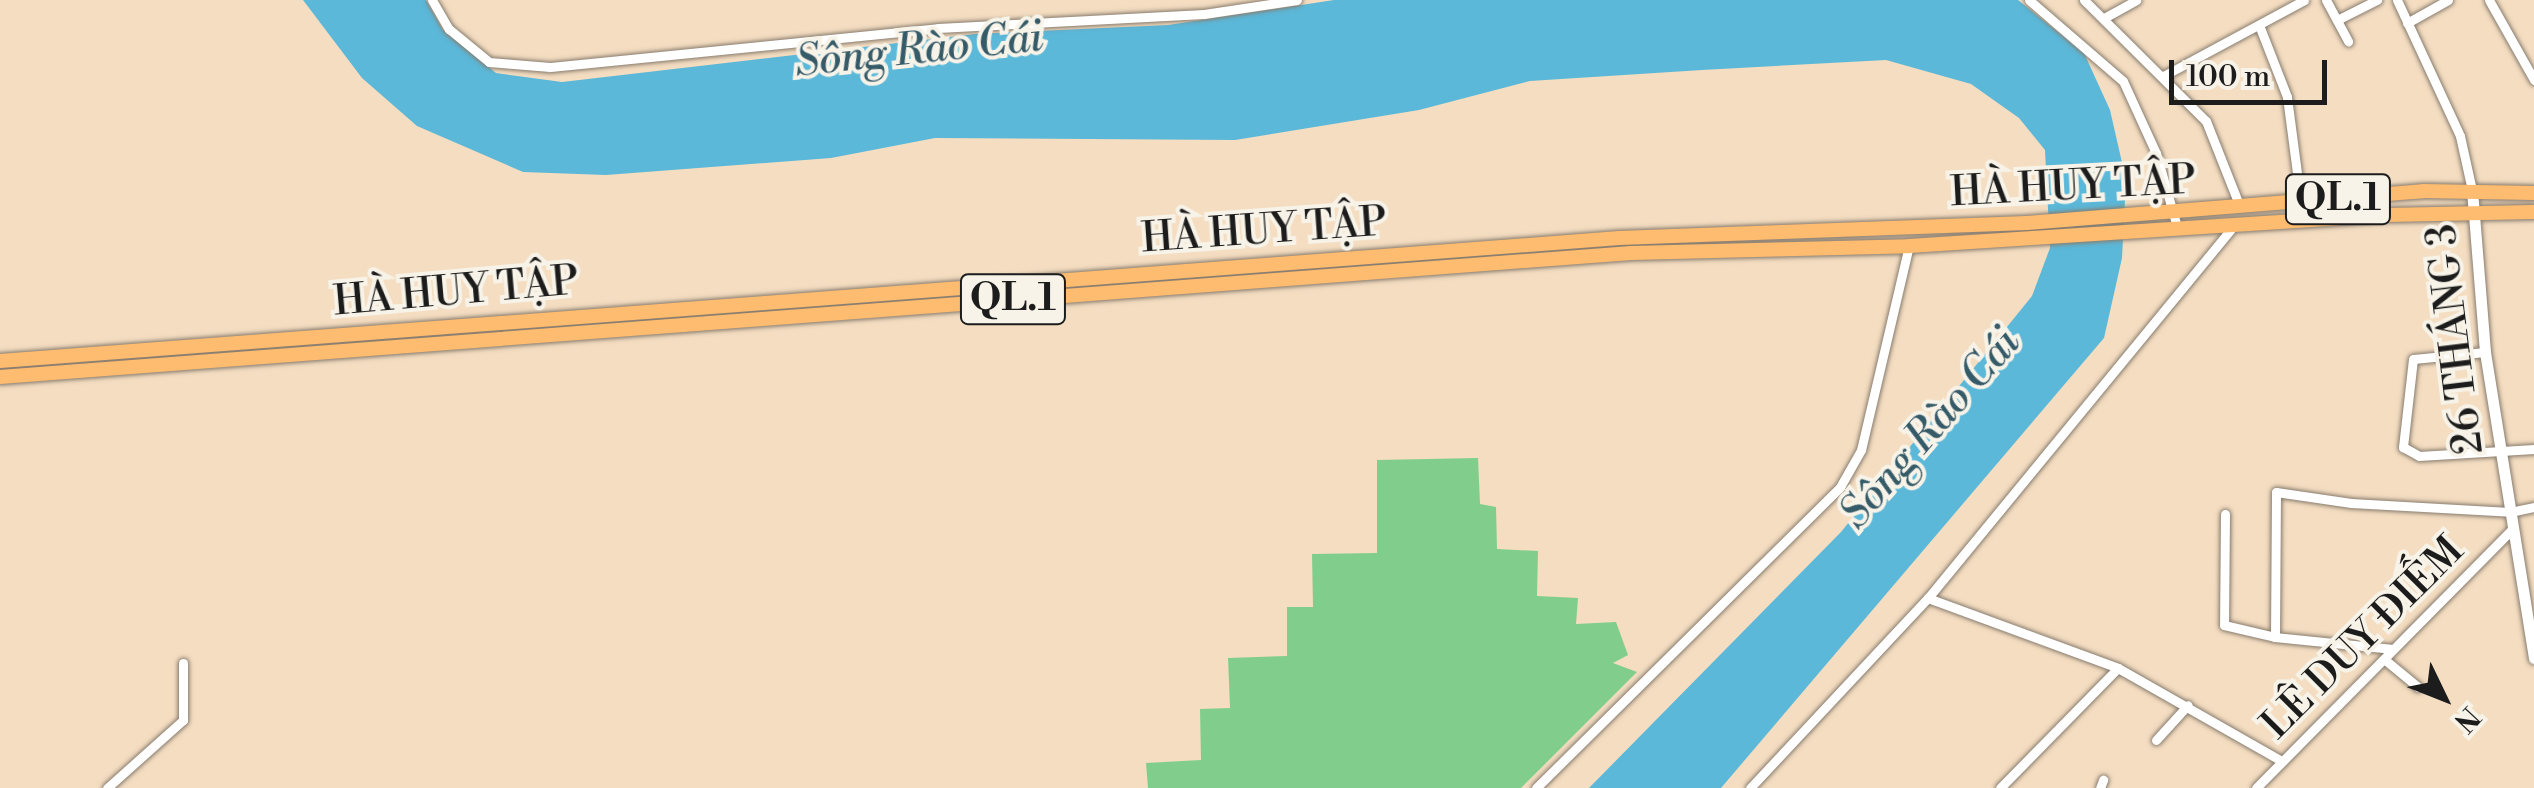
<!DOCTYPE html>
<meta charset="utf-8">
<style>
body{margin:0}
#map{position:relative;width:2534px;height:788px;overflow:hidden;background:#f4ddc1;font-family:"Libre Bodoni",serif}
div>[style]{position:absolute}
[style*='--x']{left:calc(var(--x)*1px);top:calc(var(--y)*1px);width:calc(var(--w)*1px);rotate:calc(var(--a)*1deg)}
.green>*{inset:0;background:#81ce8c}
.water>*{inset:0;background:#5bb8d9}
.roads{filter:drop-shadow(0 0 2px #887c6e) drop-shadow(0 0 2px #887c6e)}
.minor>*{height:9px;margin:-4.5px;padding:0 4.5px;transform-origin:4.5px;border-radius:4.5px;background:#fff}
.tertiary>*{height:11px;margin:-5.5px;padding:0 5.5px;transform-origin:5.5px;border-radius:5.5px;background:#fff}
.primary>*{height:14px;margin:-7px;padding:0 7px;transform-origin:7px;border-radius:7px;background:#febc70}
span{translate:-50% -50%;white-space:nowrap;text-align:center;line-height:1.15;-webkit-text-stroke:8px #f7f3e8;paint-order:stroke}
.shield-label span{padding:2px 8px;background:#f7f3e8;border:2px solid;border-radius:8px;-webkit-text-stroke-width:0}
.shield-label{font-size:38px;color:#1c1c1c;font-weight:700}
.street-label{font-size:40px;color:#1c1c1c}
.water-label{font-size:42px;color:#355a68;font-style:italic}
.north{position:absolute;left:2394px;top:648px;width:100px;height:100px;-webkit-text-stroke:8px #f7f3e8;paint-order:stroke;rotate:133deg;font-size:28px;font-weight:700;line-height:40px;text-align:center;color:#1c1c1c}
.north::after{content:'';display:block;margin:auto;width:35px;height:45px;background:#1c1c1c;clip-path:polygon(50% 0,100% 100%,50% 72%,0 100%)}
.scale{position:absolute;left:2169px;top:60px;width:158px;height:45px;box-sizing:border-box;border:5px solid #1c1c1c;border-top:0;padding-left:12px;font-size:30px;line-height:35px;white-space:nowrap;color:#1c1c1c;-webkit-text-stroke:8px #f7f3e8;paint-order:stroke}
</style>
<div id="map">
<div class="green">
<i style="clip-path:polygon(1478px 458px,1480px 504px,1496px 507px,1497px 549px,1538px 551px,1537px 596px,1578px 598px,1576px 624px,1616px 622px,1628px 655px,1613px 663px,1637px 672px,1521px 788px,1148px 788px,1146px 763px,1201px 760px,1200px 709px,1230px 708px,1228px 658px,1287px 656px,1287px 607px,1313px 607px,1312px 554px,1377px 553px,1377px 460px)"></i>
</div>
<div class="water">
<i style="clip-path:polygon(303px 0,426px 0,443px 30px,496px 73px,562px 82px,975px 34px,1168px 25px,1334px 0,2018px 0,2084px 53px,2110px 110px,2126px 180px,2122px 258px,2104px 338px,1721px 788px,1589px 788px,1841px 532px,2032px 296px,2050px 248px,2045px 150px,2019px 118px,1971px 84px,1886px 60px,1702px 70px,1530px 81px,1419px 110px,1235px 140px,935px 138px,831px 158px,606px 175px,523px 172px,417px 126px,362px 78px)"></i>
</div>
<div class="roads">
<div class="minor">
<i style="--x:432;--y:0;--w:34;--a:60"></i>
<i style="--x:449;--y:29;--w:52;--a:39.5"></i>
<i style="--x:489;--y:62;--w:61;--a:4.7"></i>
<i style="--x:550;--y:67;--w:390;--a:-5.7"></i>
<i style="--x:938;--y:28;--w:266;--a:-3"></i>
<i style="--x:1204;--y:14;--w:94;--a:-8.6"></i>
<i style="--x:2029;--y:0;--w:124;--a:40.8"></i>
<i style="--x:2123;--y:81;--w:79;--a:65.4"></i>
<i style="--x:2156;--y:153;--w:80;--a:74.1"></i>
<i style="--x:2084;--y:0;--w:172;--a:44.8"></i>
<i style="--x:2206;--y:121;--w:92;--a:68.4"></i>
<i style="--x:2326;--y:0;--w:47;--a:61.8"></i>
<i style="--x:2397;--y:0;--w:150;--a:65.1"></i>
<i style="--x:2460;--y:136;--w:55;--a:77.5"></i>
<i style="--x:2489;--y:0;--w:92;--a:60.6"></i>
<i style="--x:2104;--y:18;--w:37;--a:-29"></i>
<i style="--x:2337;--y:20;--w:45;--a:-26.6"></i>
<i style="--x:2407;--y:23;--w:47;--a:-29.3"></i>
<i style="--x:2259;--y:25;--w:77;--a:68.7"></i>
<i style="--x:2287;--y:97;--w:107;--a:82.5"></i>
<i style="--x:2165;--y:75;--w:158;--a:-28.3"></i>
<i style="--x:2485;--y:352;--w:72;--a:174.4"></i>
<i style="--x:2413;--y:359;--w:89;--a:96.5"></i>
<i style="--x:2403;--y:447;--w:18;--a:29"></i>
<i style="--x:2419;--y:456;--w:115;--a:-3.5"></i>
<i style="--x:2225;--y:514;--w:111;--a:90.5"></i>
<i style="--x:2224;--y:625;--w:52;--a:13.2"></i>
<i style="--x:1928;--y:598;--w:202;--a:20.2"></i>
<i style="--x:2118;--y:668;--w:189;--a:29.6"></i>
<i style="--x:2393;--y:649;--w:119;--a:-174.2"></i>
<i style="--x:2275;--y:637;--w:145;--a:-89.6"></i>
<i style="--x:2276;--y:492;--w:76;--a:8.3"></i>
<i style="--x:2351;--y:503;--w:159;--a:3.2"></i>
<i style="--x:2510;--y:512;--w:25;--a:-12"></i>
<i style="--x:2384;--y:659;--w:44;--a:39.5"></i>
<i style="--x:2156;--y:740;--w:47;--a:-47.6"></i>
<i style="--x:107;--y:788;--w:102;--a:-41.8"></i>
<i style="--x:183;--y:720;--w:57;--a:-90"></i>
<i style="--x:1536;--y:788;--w:428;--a:-44.7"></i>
<i style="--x:1840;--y:487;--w:43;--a:-60.4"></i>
<i style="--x:1861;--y:450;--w:210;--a:-76.8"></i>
<i style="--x:1750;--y:788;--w:260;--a:-46.9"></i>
<i style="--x:1928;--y:598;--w:477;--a:-50.6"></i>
<i style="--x:2000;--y:788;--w:168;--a:-45.5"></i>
<i style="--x:2100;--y:788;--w:9;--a:-69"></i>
<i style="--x:2256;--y:788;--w:364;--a:-45.3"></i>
</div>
<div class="tertiary">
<i style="--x:2472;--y:190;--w:163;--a:85.4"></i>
<i style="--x:2485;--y:352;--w:310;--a:80.9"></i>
</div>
<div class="primary">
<i style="--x:0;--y:361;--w:1624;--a:-4.34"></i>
<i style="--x:1619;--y:238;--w:408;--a:-2.1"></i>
<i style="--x:2027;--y:223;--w:397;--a:-4.6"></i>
<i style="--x:2423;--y:191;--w:111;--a:1"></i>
<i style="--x:0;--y:377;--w:1636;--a:-4.35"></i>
<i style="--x:1631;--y:253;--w:278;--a:-1.4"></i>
<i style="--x:1909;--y:246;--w:476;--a:-3.7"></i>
<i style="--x:2384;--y:215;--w:150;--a:-1.1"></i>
</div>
</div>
<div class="shield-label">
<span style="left:2338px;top:199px">QL.1</span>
<span style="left:1013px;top:299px">QL.1</span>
</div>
<div class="street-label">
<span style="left:2073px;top:187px;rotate:-3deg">HÀ HUY TẬP</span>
<span style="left:1264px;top:231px;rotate:-4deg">HÀ HUY TẬP</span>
<span style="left:456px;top:292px;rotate:-5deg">HÀ HUY TẬP</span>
<span style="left:2456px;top:339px;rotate:-97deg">26 THÁNG 3</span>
<span style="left:2363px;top:638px;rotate:-45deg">LÊ DUY ĐIẾM</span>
</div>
<div class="water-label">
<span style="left:919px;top:51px;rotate:-6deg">Sông Rào Cái</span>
<span style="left:1931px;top:429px;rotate:-49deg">Sông Rào Cái</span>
</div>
<div class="north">N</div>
<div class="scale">100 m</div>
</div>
